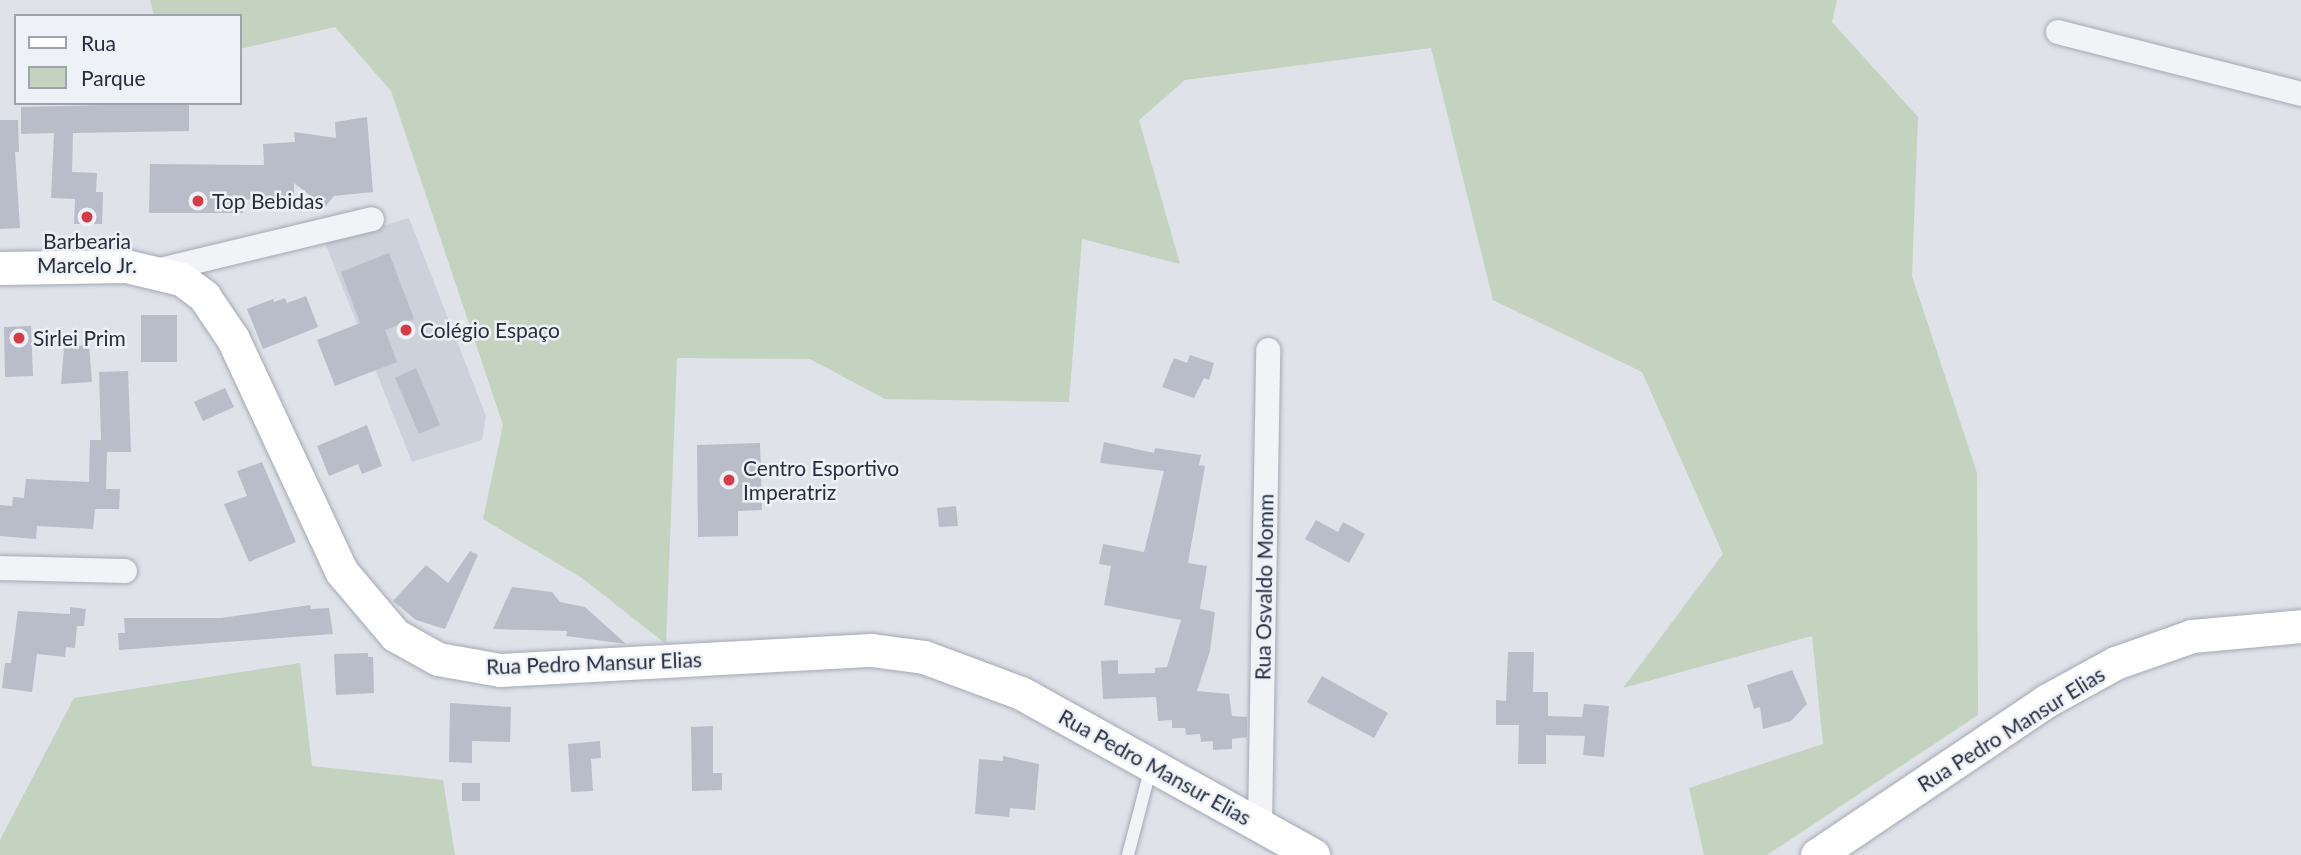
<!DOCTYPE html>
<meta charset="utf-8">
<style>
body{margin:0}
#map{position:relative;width:2301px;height:855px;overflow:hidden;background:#dfe2e9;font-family:Lato,sans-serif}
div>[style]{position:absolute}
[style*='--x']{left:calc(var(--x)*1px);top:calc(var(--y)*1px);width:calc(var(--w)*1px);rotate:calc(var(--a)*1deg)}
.built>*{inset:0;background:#ccd1db}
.green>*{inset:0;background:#c3d3bf}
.building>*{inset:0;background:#b9bdc9}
.roads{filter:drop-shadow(0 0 2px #a4a8b3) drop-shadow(0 0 2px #a4a8b3)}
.service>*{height:12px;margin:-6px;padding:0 6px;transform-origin:6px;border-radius:6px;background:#f2f3f7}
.minor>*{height:24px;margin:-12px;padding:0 12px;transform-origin:12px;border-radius:12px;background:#f2f3f7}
.secondary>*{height:33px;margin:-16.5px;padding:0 16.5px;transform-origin:16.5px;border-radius:16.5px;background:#fff}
.dots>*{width:19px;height:19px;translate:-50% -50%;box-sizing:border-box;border:4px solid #eef1f6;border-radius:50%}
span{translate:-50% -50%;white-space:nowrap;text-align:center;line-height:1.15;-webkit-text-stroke:5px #eef1f6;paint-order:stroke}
.poi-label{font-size:21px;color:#272e41}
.left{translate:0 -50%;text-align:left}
.street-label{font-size:21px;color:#272e41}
.legend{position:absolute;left:14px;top:14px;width:228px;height:91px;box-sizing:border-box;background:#eef1f6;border:2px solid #9ea3ae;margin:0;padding:9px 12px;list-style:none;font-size:21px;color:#272e41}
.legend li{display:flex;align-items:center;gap:14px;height:35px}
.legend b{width:35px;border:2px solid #9ea3ae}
</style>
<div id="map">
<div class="built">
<i style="clip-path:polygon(409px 218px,486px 416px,482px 440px,412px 462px,325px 243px)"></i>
</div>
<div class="green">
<i style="clip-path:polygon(150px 0,1837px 0,1832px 22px,1918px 117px,1912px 276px,1977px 473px,1978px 715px,1767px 855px,1704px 855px,1689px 788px,1823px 744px,1812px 636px,1623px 688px,1723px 554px,1642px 372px,1493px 300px,1431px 48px,1185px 80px,1139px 120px,1180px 264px,1082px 239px,1069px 402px,885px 399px,810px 359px,677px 358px,666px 644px,582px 578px,483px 519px,503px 425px,391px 91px,335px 27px,240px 49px,240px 16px,154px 16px)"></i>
<i style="clip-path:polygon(300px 663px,312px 766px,443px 780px,455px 855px,0 855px,0 840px,74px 698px)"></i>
</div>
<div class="building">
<i style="clip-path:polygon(189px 103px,189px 131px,73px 133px,72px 172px,97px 173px,96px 192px,103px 192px,102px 224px,74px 224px,75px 199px,51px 198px,54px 133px,21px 134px,21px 107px)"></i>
<i style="clip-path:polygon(367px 117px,373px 192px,334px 196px,325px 207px,294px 183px,294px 196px,243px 200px,243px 213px,149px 213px,150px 164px,264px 165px,263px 144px,295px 142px,294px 132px,336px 138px,335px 122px)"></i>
<i style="clip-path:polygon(0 120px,18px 120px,19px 152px,15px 152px,20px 228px,0 229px)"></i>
<i style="clip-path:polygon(389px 253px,414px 319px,385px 330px,397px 362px,335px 386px,317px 340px,360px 323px,341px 272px)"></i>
<i style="clip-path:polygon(306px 296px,318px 327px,263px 349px,247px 309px,273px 299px,274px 302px,285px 298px,287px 303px)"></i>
<i style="clip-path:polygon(141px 315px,177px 315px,177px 362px,141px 362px)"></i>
<i style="clip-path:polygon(31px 326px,33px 376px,5px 377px,4px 327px)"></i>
<i style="clip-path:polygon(89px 345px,92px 382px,61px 384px,64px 347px)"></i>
<i style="clip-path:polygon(1190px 355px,1214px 363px,1209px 380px,1204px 378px,1194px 398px,1162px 387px,1174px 358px,1187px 363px)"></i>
<i style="clip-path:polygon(416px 368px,440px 425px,419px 434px,395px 378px)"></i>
<i style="clip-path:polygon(128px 371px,131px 452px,107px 452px,106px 489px,120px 489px,119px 509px,95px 509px,93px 529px,37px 526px,36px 539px,0 536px,0 505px,12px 506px,13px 497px,24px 498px,26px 479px,89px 482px,90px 440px,101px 440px,99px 372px)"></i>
<i style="clip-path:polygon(225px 388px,234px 407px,203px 421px,194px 402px)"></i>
<i style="clip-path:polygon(367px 425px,382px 466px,362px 474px,358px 464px,329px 476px,317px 446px)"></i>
<i style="clip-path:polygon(1104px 442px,1154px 453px,1155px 448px,1201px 455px,1199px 465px,1205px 466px,1188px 563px,1207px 566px,1200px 609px,1215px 612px,1210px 651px,1197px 691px,1229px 694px,1232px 716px,1247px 717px,1247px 737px,1232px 739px,1232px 749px,1213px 750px,1213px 741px,1201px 742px,1200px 734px,1186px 735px,1185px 728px,1172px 728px,1172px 720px,1158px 721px,1156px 697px,1103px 699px,1101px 661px,1118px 660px,1118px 674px,1155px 673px,1155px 668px,1167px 667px,1181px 620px,1104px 605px,1111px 566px,1099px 564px,1103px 544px,1144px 552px,1164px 471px,1100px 463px)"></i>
<i style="clip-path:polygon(760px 443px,762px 510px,738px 511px,738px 536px,698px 537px,697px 445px)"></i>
<i style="clip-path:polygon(262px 462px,296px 542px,249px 562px,224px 504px,247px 496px,237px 471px)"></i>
<i style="clip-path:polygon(956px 506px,958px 526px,939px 527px,937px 508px)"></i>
<i style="clip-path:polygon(1316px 520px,1338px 532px,1343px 522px,1365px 534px,1349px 563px,1305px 539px)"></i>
<i style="clip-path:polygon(470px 551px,478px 555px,445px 629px,416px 620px,393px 601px,426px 565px,448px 583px)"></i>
<i style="clip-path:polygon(512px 587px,552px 592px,560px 602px,585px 607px,626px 644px,566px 636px,567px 631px,493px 629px)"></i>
<i style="clip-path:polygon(310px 605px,311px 609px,329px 608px,333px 634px,119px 650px,118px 633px,125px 633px,124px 618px,221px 618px)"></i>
<i style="clip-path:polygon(70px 607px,86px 609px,84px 626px,77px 626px,75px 648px,66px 647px,65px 657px,37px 654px,32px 692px,2px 688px,5px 663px,11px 663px,18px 611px,70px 614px)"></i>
<i style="clip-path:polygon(1508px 652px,1534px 652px,1533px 692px,1548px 692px,1548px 716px,1582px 717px,1584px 704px,1609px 706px,1604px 757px,1583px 755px,1585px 736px,1546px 735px,1546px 764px,1518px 764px,1519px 725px,1496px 725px,1496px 700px,1506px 701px)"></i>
<i style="clip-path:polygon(368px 653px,368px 657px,373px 657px,374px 693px,336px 695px,334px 654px)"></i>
<i style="clip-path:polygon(1792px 670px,1807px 704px,1791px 721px,1763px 729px,1760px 707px,1754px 709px,1747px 685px)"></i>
<i style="clip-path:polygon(1322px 676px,1388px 713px,1374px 738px,1307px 702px)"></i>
<i style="clip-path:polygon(450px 703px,511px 707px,510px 742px,472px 741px,472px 763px,449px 762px)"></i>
<i style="clip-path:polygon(713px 726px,713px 773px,722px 773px,722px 790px,692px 791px,691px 727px)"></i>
<i style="clip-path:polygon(600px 741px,601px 758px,591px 759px,593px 791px,571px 792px,568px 744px)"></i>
<i style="clip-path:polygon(1003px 756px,1039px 764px,1035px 810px,1010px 808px,1009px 817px,975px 814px,979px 759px,1003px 761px)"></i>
<i style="clip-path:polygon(462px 783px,480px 783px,480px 801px,462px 801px)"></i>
</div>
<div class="roads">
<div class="service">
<i style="--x:1128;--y:855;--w:91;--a:-75.4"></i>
</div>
<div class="minor">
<i style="--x:2058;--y:32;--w:251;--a:14.3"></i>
<i style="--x:156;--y:271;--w:222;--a:-13.5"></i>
<i style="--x:0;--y:568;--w:125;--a:1.4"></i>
<i style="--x:1260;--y:824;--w:474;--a:-89"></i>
</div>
<div class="secondary">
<i style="--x:0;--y:268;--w:126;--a:-0.9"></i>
<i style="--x:126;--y:266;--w:57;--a:13.3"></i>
<i style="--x:181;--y:279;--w:29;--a:36"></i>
<i style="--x:204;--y:296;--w:52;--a:56"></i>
<i style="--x:233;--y:339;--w:256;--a:65"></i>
<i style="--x:341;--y:571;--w:84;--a:49.8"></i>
<i style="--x:395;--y:635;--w:49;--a:29.2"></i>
<i style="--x:438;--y:659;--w:63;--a:10.1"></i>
<i style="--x:500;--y:670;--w:372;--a:-3.1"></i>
<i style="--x:871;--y:650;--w:53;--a:7.5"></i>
<i style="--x:924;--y:657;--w:103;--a:20.4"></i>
<i style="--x:1021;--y:693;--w:334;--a:29"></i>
<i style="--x:1817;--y:855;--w:276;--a:-33.9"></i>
<i style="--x:2046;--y:701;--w:79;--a:-28.8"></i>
<i style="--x:2115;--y:663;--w:82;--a:-19.3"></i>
<i style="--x:2192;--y:636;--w:109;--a:-5.2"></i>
</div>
</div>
<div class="dots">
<i style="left:198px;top:201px;background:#d63c46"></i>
<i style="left:87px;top:217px;background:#d63c46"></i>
<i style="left:406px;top:330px;background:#d63c46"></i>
<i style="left:19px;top:338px;background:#d63c46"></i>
<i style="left:729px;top:480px;background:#d63c46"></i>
</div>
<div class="poi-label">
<span class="left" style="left:212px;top:201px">Top Bebidas</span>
<span style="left:87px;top:253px">Barbearia<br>Marcelo Jr.</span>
<span class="left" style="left:420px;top:330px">Colégio Espaço</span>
<span class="left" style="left:33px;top:338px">Sirlei Prim</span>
<span class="left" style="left:743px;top:480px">Centro Esportivo<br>Imperatriz</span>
</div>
<div class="street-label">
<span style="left:1264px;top:587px;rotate:-89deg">Rua Osvaldo Momm</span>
<span style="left:594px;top:663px;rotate:-2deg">Rua Pedro Mansur Elias</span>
<span style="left:2011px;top:729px;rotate:-32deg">Rua Pedro Mansur Elias</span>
<span style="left:1155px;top:767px;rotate:29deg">Rua Pedro Mansur Elias</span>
</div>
<ul class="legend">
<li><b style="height:9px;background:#fff"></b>Rua</li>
<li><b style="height:19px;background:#c3d3bf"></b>Parque</li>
</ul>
</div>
